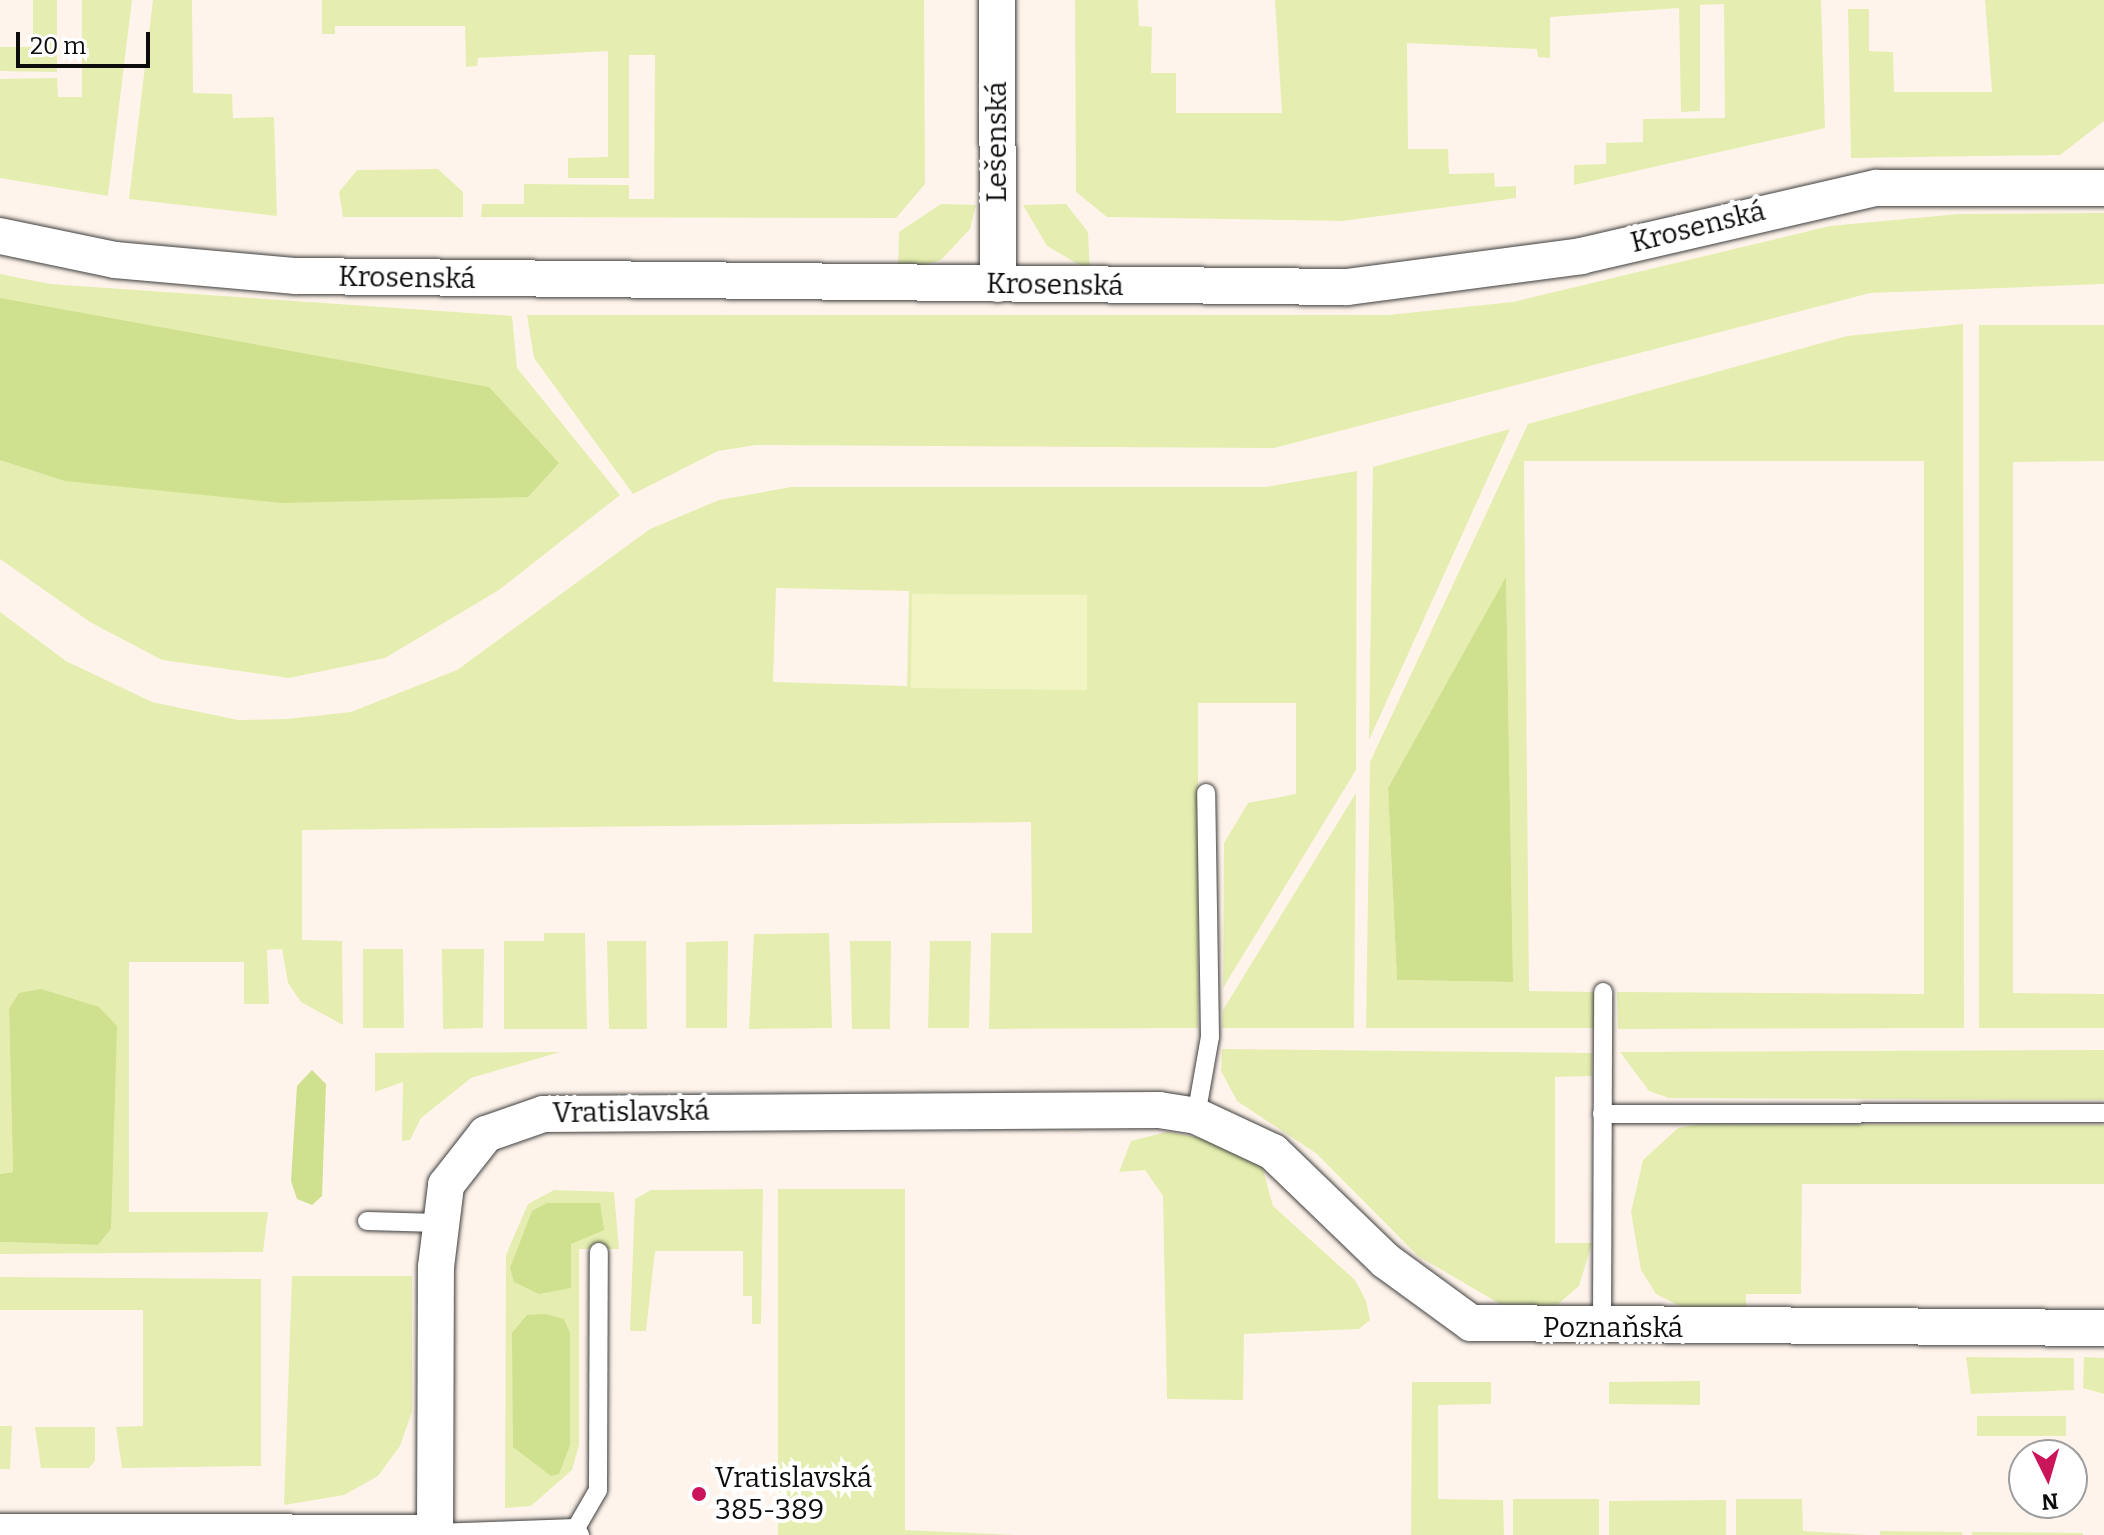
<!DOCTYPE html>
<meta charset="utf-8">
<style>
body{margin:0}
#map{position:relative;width:2104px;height:1535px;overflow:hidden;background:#fff4eb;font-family:Bitter,serif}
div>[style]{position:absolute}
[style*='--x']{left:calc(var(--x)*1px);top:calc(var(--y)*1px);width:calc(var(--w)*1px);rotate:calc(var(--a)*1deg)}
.green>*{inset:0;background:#e5eeb0}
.forest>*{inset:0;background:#cfe08e}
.pitch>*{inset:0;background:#f3f4c3}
.roads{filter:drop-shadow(0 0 2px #3f3f3f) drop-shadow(0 0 2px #3f3f3f)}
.lane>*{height:18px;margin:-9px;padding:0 9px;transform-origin:9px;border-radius:9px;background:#fff}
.street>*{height:36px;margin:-18px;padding:0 18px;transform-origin:18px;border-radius:18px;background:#fff}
.dots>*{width:22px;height:22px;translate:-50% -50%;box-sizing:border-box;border:4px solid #fff;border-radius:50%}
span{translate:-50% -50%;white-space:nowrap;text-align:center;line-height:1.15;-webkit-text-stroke:8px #fff;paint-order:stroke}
.street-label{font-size:28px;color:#0c0c0c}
.poi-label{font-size:28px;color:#0c0c0c}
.left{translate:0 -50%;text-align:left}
.north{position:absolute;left:2008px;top:1439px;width:80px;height:80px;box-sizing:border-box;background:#fff;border:2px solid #9e9e9e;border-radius:50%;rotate:175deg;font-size:22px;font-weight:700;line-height:32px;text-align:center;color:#0c0c0c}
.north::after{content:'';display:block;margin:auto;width:28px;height:36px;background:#cb155b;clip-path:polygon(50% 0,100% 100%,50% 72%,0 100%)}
.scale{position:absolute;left:16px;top:32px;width:134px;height:36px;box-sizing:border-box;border:4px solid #0c0c0c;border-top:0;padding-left:10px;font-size:24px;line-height:28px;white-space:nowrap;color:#0c0c0c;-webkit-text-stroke:6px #fff;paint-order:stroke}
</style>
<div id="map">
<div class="green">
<i style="clip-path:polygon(33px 0,57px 0,57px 72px,0 71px,0 47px,33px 47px)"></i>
<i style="clip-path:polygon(82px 0,132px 0,108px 196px,0 178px,0 79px,57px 78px,58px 97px,82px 97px)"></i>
<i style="clip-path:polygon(153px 0,192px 0,193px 93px,232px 94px,233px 118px,274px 117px,277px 216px,129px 199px)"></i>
<i style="clip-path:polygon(322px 0,924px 0,925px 184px,896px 218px,481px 217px,482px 204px,524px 204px,524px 184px,629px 185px,629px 199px,654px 199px,655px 55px,629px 55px,629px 178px,568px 178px,568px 158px,608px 157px,608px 51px,478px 58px,477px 66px,466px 67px,465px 26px,335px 26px,335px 34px,322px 34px)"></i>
<i style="clip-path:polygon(1075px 0,1138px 0,1139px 26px,1152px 27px,1151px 73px,1176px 73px,1176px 113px,1282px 113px,1275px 0,1821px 0,1825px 128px,1574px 185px,1574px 165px,1606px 164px,1606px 143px,1643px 142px,1643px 119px,1725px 118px,1724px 4px,1700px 5px,1700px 111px,1681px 112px,1679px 8px,1550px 17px,1550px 58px,1538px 57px,1537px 49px,1407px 43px,1408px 149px,1448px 149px,1449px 174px,1494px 173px,1495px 187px,1516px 186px,1516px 198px,1342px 221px,1107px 217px,1076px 192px)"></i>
<i style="clip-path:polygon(1985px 0,2104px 0,2104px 121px,2060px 155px,1851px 158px,1848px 9px,1869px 9px,1869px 51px,1893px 52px,1894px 92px,1992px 92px)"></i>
<i style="clip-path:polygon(438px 169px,463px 192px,463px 217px,343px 217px,339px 192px,357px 170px)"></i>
<i style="clip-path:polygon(941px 204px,976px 205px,970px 229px,941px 260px,898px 272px,899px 232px)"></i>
<i style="clip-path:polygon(1066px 204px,1088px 232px,1090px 271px,1047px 246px,1023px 205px)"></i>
<i style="clip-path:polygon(2104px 213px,2104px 284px,1870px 293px,1274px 448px,756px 445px,718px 451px,633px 494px,534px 358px,527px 315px,1388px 315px,1513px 302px,1830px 226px,1959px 214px)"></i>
<i style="clip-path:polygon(0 274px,50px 284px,512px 316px,517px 368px,620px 495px,499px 590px,385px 658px,289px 678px,162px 660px,90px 622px,0 559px)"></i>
<i style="clip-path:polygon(evenodd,1963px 324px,1964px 1028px,1618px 1029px,1617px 992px,1924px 994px,1924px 461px,1524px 461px,1529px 991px,1594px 992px,1595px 1028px,1366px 1028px,1370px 762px,1528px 424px,1847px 336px,1963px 324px,1506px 578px,1513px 982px,1397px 980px,1388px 788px,1506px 578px)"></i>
<i style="clip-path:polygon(1979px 325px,2104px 325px,2104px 461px,2013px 462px,2013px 993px,2104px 994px,2104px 1028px,1979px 1028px)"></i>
<i style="clip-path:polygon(1510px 429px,1369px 740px,1373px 467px)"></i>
<i style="clip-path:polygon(evenodd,1357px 471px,1356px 770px,1223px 988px,1224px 843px,1248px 803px,1296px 794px,1296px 703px,1198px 703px,1198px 1028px,989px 1029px,991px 933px,1032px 933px,1031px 822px,302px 830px,302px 940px,342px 941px,343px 1025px,301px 1002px,288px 983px,282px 949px,267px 950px,269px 1004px,244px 1004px,244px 962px,129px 962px,129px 1212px,268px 1212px,263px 1252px,0 1254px,0 1242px,98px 1245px,111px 1229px,111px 1212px,9px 1009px,13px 1172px,0 1174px,0 612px,66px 661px,152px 702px,238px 720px,287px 719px,351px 712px,457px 670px,650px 529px,719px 500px,791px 487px,1266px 487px,1357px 471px,776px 588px,909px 591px,907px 686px,773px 682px,776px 588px)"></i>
<i style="clip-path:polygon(1356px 793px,1354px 1028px,1222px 1028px,1223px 1010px)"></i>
<i style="clip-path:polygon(544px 933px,585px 933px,587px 1029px,504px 1029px,504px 941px,544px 941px)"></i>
<i style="clip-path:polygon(829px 933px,832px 1028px,749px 1029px,754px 934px)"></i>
<i style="clip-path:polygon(607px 941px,646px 941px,647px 1029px,609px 1029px)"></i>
<i style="clip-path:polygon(728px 941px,727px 1028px,686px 1028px,686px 942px)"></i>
<i style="clip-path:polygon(850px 941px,891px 941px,890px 1029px,852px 1029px)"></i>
<i style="clip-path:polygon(930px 941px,971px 941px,969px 1028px,928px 1028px)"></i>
<i style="clip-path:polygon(363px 949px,403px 949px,404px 1028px,363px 1028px)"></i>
<i style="clip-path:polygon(442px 949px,484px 949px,483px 1028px,443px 1029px)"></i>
<i style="clip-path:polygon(1222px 1049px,1592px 1053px,1592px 1076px,1555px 1077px,1555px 1243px,1592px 1243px,1579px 1286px,1557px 1305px,1507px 1308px,1418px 1256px,1317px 1154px,1237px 1101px,1221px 1071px)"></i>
<i style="clip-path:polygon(2104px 1050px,2104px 1100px,1669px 1098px,1649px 1091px,1620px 1052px)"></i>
<i style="clip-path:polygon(560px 1052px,471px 1078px,421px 1118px,410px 1140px,402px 1141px,403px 1082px,375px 1092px,375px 1053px)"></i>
<i style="clip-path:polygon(1700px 1124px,2104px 1125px,2104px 1184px,1802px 1184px,1801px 1294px,1746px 1294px,1746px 1312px,1692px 1312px,1656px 1294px,1641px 1270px,1631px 1212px,1643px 1160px,1678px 1128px)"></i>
<i style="clip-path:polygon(1167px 1132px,1202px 1138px,1262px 1166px,1273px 1206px,1355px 1280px,1366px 1301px,1370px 1320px,1359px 1329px,1244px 1334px,1243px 1400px,1167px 1399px,1163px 1196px,1145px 1170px,1119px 1172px,1131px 1141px)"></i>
<i style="clip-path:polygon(763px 1189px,761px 1324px,752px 1324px,752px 1296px,743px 1296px,743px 1251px,655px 1251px,646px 1331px,630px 1331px,635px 1199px,651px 1190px)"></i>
<i style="clip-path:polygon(778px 1189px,905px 1189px,905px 1530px,1016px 1535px,778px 1535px)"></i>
<i style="clip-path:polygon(554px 1190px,614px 1192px,619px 1249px,579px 1249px,579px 1445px,572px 1470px,531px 1506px,505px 1508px,506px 1255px,528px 1204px)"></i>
<i style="clip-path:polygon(292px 1276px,412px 1276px,412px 1412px,400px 1446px,378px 1476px,344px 1495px,284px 1505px)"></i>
<i style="clip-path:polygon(0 1277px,261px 1279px,261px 1466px,122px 1468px,116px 1427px,143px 1426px,143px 1310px,0 1310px)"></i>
<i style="clip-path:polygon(1966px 1357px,2074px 1358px,2074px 1390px,1971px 1394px)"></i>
<i style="clip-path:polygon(2084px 1357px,2104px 1358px,2104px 1394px,2083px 1388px)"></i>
<i style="clip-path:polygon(1700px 1381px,1700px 1405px,1609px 1404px,1609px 1382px)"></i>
<i style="clip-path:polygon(1412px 1382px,1491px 1382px,1491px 1404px,1438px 1405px,1438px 1499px,1503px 1500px,1504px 1535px,1411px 1535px)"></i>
<i style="clip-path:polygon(1977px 1416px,2066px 1416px,2066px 1436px,1977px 1436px)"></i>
<i style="clip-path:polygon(0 1426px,12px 1426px,10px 1469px,0 1469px)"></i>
<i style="clip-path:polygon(35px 1427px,95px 1427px,95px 1461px,89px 1468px,41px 1468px)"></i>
<i style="clip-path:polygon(1513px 1499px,1599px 1499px,1599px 1535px,1513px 1535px)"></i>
<i style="clip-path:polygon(1736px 1499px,1802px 1499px,1803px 1531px,1869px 1535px,1736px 1535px)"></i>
<i style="clip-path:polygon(1726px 1500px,1726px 1535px,1609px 1535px,1609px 1501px)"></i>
<i style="clip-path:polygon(1880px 1531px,1962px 1532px,1962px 1535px,1880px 1535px)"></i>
<i style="clip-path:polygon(1972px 1532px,2083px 1533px,2083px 1535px,1972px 1535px)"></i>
</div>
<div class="forest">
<i style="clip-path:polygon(0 298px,489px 387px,559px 463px,528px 497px,282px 503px,65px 481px,0 460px)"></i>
<i style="clip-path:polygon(1506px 577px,1513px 982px,1397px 980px,1388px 788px)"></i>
<i style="clip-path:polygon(41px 989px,99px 1007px,117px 1026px,111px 1229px,98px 1245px,0 1242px,0 1174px,13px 1172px,9px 1009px,19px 993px)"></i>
<i style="clip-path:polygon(312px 1070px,326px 1084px,322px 1196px,312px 1205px,297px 1199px,291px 1181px,297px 1086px)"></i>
<i style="clip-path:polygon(547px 1203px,600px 1203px,604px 1230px,571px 1244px,571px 1288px,539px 1294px,514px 1282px,510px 1268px,532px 1211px)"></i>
<i style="clip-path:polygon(545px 1314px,564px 1319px,570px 1333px,570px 1445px,559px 1474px,551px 1476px,513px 1447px,512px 1333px,527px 1315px)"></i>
</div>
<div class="pitch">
<i style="clip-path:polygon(912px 594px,1087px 595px,1087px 690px,911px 688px)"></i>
</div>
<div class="roads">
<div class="lane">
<i style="--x:1602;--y:1114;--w:502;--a:-0.11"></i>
<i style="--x:1196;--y:1116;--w:80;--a:-80"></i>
<i style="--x:1210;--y:1037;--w:244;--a:-90.9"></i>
<i style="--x:367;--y:1221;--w:72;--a:1.6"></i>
<i style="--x:1602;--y:1329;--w:337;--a:-89.8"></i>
<i style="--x:435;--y:1533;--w:141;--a:-2"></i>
<i style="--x:580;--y:1535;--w:8;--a:-120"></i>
<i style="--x:576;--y:1528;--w:44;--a:-59.9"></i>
<i style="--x:598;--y:1490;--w:238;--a:-89.8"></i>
</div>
<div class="street">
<i style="--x:997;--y:0;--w:284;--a:89.8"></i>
<i style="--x:0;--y:236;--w:117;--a:11.8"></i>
<i style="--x:115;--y:260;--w:182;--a:5.1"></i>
<i style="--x:296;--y:276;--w:1051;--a:0.6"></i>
<i style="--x:1347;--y:287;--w:236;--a:-7.5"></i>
<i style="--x:1581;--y:256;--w:303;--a:-13"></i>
<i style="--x:1876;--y:188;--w:228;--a:0"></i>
<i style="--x:0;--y:1532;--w:435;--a:0.1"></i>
<i style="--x:435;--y:1535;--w:268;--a:-89.8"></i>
<i style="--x:436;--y:1267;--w:83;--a:-83"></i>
<i style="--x:446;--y:1185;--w:65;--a:-51.9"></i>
<i style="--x:486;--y:1134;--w:60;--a:-19.3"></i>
<i style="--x:543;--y:1114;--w:616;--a:-0.37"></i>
<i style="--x:1159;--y:1110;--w:37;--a:9"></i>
<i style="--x:1196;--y:1116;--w:85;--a:25.1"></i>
<i style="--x:1273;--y:1152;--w:157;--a:44"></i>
<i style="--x:1386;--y:1261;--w:105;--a:36.1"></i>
<i style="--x:1471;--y:1323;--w:633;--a:0.45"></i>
</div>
</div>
<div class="dots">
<i style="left:699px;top:1494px;background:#cb155b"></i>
</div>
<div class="street-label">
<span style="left:997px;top:142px;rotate:-90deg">Lešenská</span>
<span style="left:1698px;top:227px;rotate:-14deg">Krosenská</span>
<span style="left:407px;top:278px;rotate:1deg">Krosenská</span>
<span style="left:1055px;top:285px;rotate:1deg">Krosenská</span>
<span style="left:631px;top:1112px;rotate:-1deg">Vratislavská</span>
<span style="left:1613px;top:1328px">Poznaňská</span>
</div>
<div class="poi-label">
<span class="left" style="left:715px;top:1494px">Vratislavská<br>385-389</span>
</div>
<div class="north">N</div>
<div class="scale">20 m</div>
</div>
